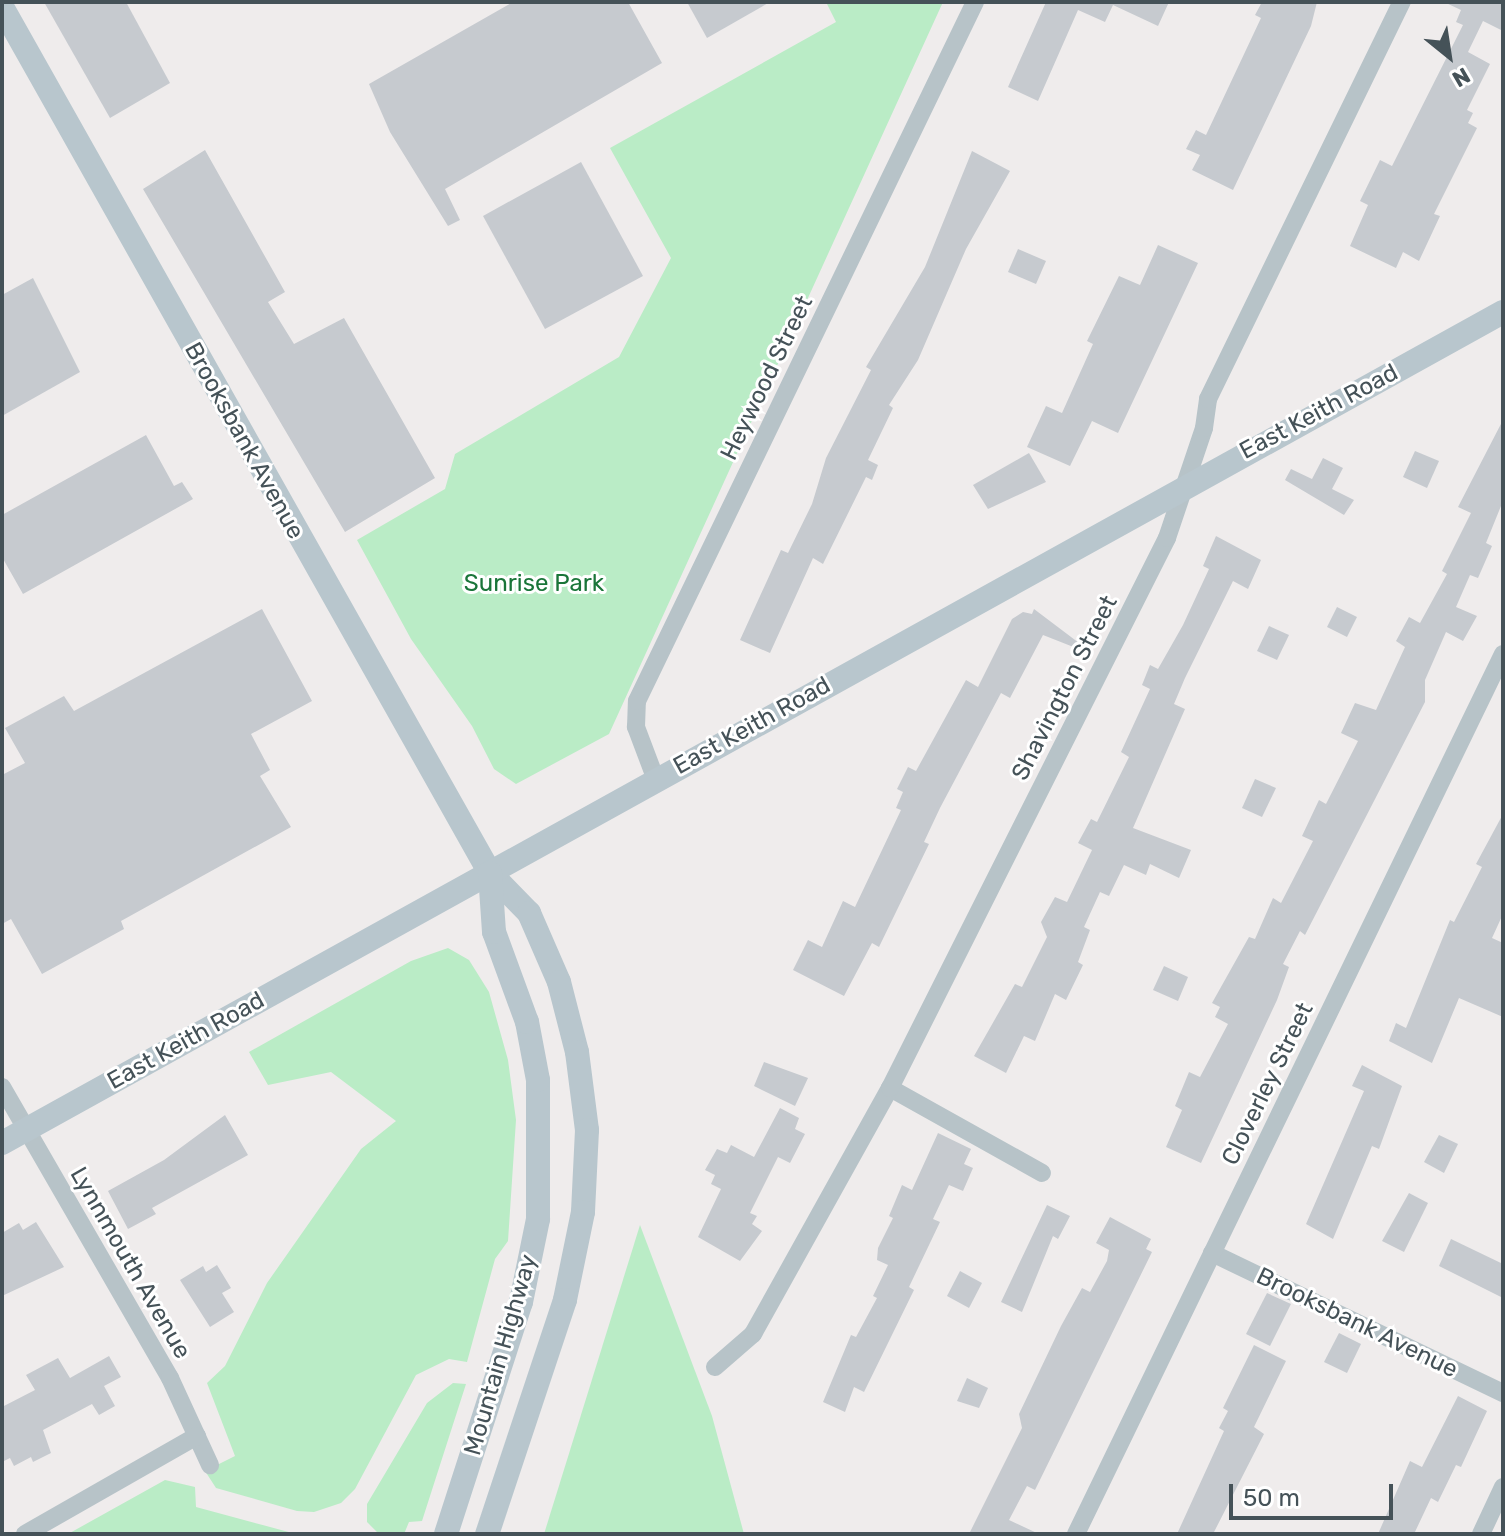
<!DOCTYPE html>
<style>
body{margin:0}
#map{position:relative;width:1505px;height:1536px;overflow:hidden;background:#efecec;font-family:Rubik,sans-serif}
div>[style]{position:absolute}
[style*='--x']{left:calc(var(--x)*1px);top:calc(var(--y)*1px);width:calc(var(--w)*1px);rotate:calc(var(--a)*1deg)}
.green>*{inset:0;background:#baecc6}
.building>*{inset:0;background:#c6cacf}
.minor>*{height:18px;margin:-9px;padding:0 9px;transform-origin:9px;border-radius:9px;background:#b7c3c8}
.secondary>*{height:24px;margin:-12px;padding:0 12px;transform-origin:12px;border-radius:12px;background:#b8c6cd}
span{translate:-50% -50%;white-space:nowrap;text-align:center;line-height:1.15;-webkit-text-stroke:6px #fff;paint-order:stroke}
.street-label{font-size:24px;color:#455258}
.park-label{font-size:24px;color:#1a7539}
.frame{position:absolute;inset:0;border:4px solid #455258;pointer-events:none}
.north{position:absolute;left:1409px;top:16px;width:80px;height:80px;-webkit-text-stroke:6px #fff;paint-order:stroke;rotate:150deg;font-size:22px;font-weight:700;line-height:32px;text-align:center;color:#455258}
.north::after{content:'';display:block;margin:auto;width:28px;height:36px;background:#455258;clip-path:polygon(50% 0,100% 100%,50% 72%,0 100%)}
.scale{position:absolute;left:1229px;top:1484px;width:164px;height:36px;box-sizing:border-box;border:4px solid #455258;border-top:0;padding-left:10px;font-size:24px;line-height:28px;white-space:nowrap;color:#455258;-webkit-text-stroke:6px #fff;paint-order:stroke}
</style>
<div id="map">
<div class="green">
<i style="clip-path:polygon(826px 2px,943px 2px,609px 734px,516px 784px,494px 769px,472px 726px,411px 639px,357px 540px,445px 489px,455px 454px,619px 357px,671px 258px,610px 148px,836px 22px)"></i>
<i style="clip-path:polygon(448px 948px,469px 960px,489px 992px,508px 1060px,516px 1120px,508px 1241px,495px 1259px,467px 1362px,449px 1359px,416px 1375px,355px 1489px,341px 1503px,314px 1512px,297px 1511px,216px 1488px,205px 1471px,235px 1456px,207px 1383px,225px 1366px,267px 1283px,361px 1149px,396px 1121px,331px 1072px,268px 1085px,249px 1052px,411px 961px)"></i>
<i style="clip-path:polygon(640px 1225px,712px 1416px,744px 1534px,544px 1534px)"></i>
<i style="clip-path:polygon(453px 1383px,466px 1384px,422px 1521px,409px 1522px,404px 1534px,379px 1534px,367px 1522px,367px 1504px,427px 1403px)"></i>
<i style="clip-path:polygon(165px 1480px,195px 1487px,196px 1507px,296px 1534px,68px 1534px)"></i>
</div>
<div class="building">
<i style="clip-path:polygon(44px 2px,126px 2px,170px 83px,110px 118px)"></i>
<i style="clip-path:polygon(513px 2px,628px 2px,662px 63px,445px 189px,460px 220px,448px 226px,390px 132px,369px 84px)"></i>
<i style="clip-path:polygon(687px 2px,770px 2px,707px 38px)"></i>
<i style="clip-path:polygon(1046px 2px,1169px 2px,1158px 26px,1113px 5px,1105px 22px,1078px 10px,1038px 101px,1008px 87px)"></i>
<i style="clip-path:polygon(1262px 2px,1317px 2px,1311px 26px,1233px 190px,1192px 170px,1200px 155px,1186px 149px,1196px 130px,1206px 135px,1261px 18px,1255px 15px)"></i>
<i style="clip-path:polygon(1444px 2px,1503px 2px,1503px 31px,1483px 21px,1468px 52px,1490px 64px,1467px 110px,1473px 113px,1468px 123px,1477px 128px,1434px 214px,1440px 216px,1419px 261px,1403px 252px,1396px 268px,1350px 246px,1368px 205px,1360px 201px,1380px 160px,1392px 166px,1463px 25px,1456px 22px,1461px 10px)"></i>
<i style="clip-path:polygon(205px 150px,285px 292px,268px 302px,294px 344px,344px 318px,435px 478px,345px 532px,143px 189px)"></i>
<i style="clip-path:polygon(972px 151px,1010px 171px,966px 249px,918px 360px,889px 405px,893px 408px,868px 460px,878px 465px,872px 480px,866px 477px,823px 564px,813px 558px,770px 653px,740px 640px,781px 550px,788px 553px,812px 504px,826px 458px,871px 370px,866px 367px,925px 267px)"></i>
<i style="clip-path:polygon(581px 162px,643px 276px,545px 329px,483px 216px)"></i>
<i style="clip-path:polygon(1158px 245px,1198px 263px,1118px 433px,1092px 421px,1070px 466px,1027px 447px,1046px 406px,1062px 413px,1093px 344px,1087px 341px,1119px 276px,1140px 285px)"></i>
<i style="clip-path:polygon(1018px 249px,1046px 261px,1036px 284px,1008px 272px)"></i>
<i style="clip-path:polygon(33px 278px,80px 372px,2px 416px,2px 295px)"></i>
<i style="clip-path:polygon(1503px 420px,1503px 501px,1486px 543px,1492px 546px,1478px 578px,1470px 575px,1456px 607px,1477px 616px,1463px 641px,1446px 632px,1425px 680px,1425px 702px,1305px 935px,1300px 931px,1283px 964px,1289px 967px,1277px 1000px,1201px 1163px,1166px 1147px,1182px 1110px,1175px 1106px,1189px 1072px,1200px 1077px,1228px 1024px,1215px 1017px,1220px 1007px,1212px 1003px,1249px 937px,1255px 939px,1273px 898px,1281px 903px,1313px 841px,1302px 836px,1319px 800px,1326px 804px,1358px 741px,1341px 733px,1355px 703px,1376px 710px,1405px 647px,1396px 641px,1409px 617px,1420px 623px,1447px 574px,1442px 571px,1471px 513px,1458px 507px)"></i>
<i style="clip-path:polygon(146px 435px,174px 486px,182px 482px,193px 499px,23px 594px,2px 557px,2px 515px)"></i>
<i style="clip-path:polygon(1415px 451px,1439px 461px,1427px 488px,1403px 477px)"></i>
<i style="clip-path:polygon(1029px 453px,1046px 482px,988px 509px,973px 485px)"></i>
<i style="clip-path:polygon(1323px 458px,1343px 468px,1332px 489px,1354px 500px,1344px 515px,1285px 480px,1291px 469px,1312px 479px)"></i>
<i style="clip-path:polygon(1216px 536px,1261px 560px,1248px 589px,1233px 581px,1185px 678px,1174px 704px,1185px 709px,1133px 828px,1191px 850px,1179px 878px,1150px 864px,1146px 875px,1124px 865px,1109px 896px,1100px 892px,1084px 927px,1090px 930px,1078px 962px,1083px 965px,1066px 1000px,1055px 994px,1035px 1041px,1024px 1036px,1006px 1073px,974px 1056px,1015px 984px,1022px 987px,1047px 937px,1041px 922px,1055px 897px,1067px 902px,1092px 850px,1078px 843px,1091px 819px,1097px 822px,1129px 757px,1121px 752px,1150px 689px,1142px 685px,1150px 665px,1158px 669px,1183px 625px,1209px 569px,1203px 566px)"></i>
<i style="clip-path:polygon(1337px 607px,1357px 617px,1347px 637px,1327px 627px)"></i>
<i style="clip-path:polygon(262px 609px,312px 701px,251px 734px,270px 770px,260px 776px,291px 827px,121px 921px,124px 929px,42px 974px,11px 919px,2px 924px,2px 775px,25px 763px,5px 728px,64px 696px,74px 711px)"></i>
<i style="clip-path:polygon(1034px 609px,1079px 643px,1076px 648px,1043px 635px,1010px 698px,1001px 693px,940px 808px,924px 842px,929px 844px,879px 947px,872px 943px,844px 996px,793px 970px,808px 940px,822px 947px,843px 901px,855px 907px,901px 810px,896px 808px,903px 792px,897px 789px,908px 767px,916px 771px,966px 680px,978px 687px,1012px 619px,1023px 612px,1032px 614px)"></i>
<i style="clip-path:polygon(1269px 626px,1289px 635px,1277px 660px,1257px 651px)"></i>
<i style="clip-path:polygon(1255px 779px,1276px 788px,1262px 817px,1242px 808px)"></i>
<i style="clip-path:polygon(1503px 814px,1503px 914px,1492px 938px,1503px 943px,1503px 1017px,1459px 998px,1432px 1063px,1389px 1041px,1396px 1023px,1406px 1028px,1450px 920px,1454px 922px,1482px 867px,1476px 864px)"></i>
<i style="clip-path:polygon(1164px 966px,1188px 977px,1178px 1001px,1153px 990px)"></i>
<i style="clip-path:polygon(764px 1062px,808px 1078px,795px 1106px,754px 1086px)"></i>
<i style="clip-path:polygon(1362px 1065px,1402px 1086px,1379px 1149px,1372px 1146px,1333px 1239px,1306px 1224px,1364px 1091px,1352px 1086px)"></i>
<i style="clip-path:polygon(780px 1108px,799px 1118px,795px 1129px,805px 1134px,790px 1163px,778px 1157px,750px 1213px,757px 1216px,752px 1224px,762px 1231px,740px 1261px,698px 1237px,721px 1189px,711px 1184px,715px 1175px,705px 1170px,717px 1149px,727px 1153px,731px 1145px,754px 1157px)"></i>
<i style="clip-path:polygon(225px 1115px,248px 1155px,152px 1208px,156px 1214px,128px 1229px,108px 1191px,164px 1160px)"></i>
<i style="clip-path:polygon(938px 1133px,971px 1149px,964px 1164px,973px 1168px,963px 1191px,949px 1185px,933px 1219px,940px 1222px,909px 1287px,914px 1290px,864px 1392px,854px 1387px,845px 1412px,823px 1402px,851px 1335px,856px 1337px,877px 1298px,873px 1296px,888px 1265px,877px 1260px,878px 1248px,893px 1218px,889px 1216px,902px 1185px,912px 1190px)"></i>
<i style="clip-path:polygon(1439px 1135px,1458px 1144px,1444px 1173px,1424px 1162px)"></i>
<i style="clip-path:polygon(1409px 1193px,1428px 1203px,1404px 1252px,1382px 1241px)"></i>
<i style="clip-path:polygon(1047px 1205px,1070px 1216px,1058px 1239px,1053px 1236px,1022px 1312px,1001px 1302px)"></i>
<i style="clip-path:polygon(1110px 1217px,1151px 1239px,1146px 1249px,1152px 1252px,1035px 1490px,1027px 1486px,1009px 1520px,1039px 1534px,969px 1534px,1022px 1428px,1019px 1414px,1061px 1326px,1082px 1288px,1090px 1292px,1107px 1261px,1109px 1250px,1096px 1243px)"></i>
<i style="clip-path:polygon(36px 1222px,64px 1267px,2px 1296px,2px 1233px,19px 1223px,23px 1230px)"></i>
<i style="clip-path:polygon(1451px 1239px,1503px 1264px,1503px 1298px,1439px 1266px)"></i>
<i style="clip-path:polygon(217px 1265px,231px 1288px,222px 1293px,234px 1312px,210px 1327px,180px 1280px,203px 1266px,206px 1272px)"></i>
<i style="clip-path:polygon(960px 1271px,982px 1283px,969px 1308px,947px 1296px)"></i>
<i style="clip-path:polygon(1267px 1293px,1291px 1304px,1270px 1346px,1246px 1334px)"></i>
<i style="clip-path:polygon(1339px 1333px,1361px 1344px,1347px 1373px,1324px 1362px)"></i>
<i style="clip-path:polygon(1254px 1345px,1286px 1361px,1254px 1427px,1264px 1434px,1213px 1534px,1177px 1534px,1224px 1431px,1219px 1428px,1228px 1411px,1223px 1408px)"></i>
<i style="clip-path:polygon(109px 1356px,121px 1377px,104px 1386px,115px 1406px,99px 1415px,92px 1404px,43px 1430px,51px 1453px,33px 1462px,31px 1457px,14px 1466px,10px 1458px,2px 1462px,2px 1407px,35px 1390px,26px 1375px,58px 1358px,70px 1378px)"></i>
<i style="clip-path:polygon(967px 1378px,988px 1388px,979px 1408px,957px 1401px)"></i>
<i style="clip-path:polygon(1458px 1396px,1487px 1411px,1461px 1467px,1456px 1465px,1438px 1502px,1431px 1498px,1414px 1534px,1378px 1534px,1410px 1461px,1422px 1467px)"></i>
</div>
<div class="minor">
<i style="--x:656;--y:780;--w:57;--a:-110.7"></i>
<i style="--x:636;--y:727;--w:26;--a:-88"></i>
<i style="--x:637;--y:701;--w:776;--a:-64.19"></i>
<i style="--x:2;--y:1087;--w:336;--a:60"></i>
<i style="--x:170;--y:1378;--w:96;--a:65.3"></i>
<i style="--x:890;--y:1088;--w:174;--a:29.2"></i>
<i style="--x:1212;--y:1253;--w:323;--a:25.7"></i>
<i style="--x:715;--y:1367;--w:50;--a:-41"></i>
<i style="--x:753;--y:1334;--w:282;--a:-60.9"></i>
<i style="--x:890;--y:1088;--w:616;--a:-63.27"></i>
<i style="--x:1167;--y:538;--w:116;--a:-71.4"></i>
<i style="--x:1204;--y:428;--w:29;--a:-82"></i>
<i style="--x:1208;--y:399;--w:442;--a:-64"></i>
<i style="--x:25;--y:1534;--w:198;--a:-29.7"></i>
<i style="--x:1076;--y:1534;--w:978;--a:-64.12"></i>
<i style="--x:1481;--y:1534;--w:52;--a:-64.9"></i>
</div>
<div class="secondary">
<i style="--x:2;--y:7;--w:994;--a:60.6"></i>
<i style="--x:490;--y:873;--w:56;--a:45.7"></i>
<i style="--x:529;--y:913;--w:75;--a:66.5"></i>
<i style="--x:559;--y:982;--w:72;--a:75.6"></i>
<i style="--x:577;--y:1052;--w:79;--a:82.7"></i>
<i style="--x:587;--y:1130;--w:82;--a:92.8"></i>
<i style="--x:583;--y:1212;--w:90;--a:101.6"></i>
<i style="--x:565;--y:1300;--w:247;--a:108.4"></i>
<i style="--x:2;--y:1143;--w:1716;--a:-28.97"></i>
<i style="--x:446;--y:1534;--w:244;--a:-72.1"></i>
<i style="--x:521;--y:1302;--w:85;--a:-78.4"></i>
<i style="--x:538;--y:1219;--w:139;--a:-90"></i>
<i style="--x:538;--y:1080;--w:59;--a:-100.7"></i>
<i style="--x:527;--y:1022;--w:96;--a:-110.1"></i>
<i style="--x:494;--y:932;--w:59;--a:-93.9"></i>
</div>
<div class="street-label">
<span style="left:767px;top:378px;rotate:-64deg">Heywood Street</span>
<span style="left:1319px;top:412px;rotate:-28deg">East Keith Road</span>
<span style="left:244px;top:441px;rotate:61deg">Brooksbank Avenue</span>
<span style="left:1065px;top:688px;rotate:-63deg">Shavington Street</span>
<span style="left:752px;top:726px;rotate:-29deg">East Keith Road</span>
<span style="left:186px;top:1041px;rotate:-29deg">East Keith Road</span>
<span style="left:1268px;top:1084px;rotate:-64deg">Cloverley Street</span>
<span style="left:130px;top:1263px;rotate:60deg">Lynnmouth Avenue</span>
<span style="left:1357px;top:1323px;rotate:26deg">Brooksbank Avenue</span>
<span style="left:501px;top:1355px;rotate:-74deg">Mountain Highway</span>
</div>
<div class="park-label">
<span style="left:534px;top:584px">Sunrise Park</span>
</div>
<div class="frame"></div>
<div class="north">N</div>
<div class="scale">50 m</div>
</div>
